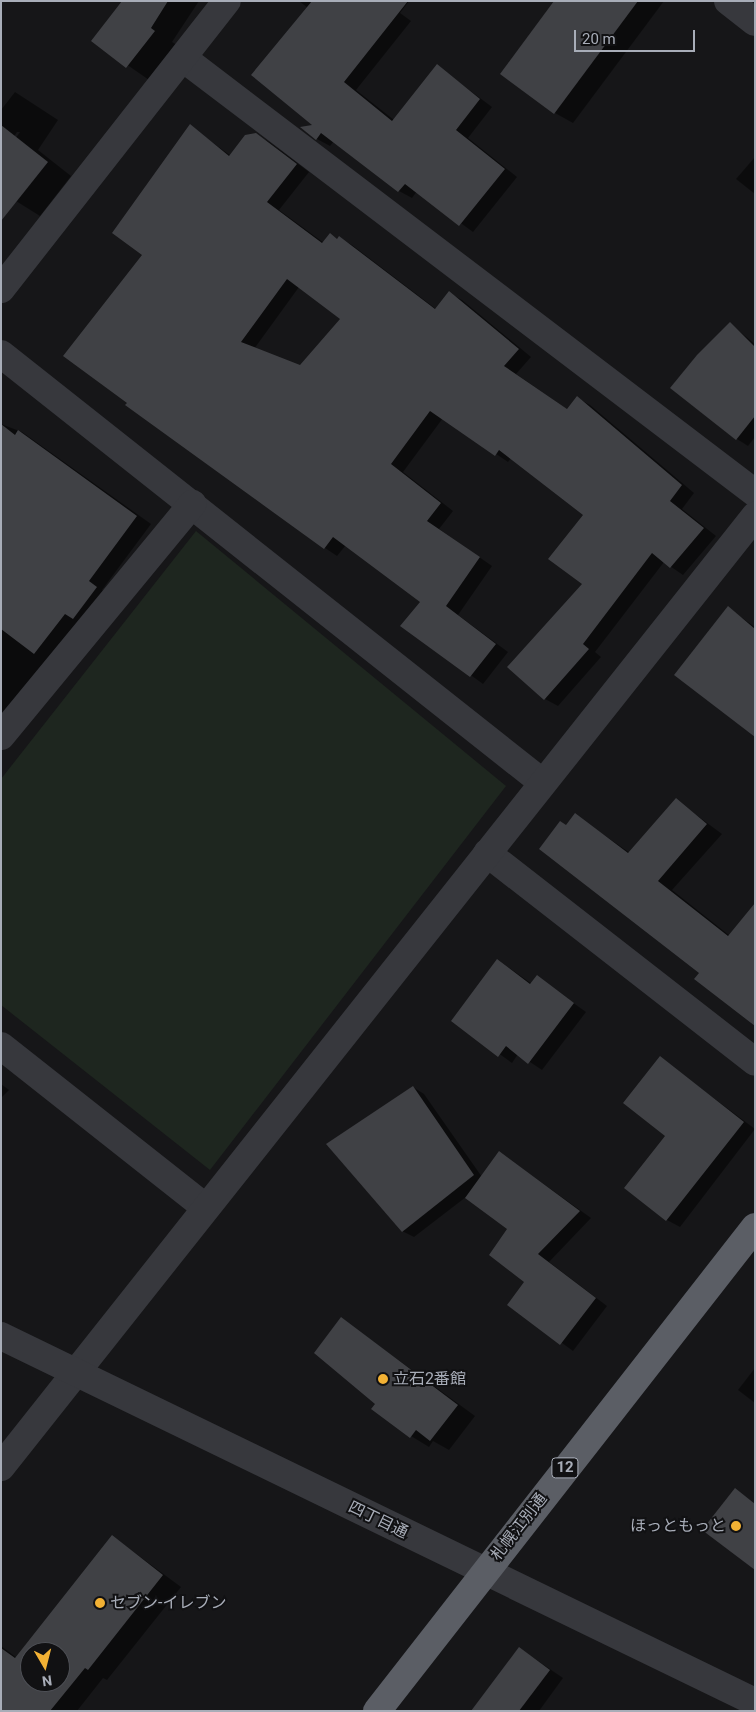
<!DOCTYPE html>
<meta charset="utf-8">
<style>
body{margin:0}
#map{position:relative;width:756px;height:1712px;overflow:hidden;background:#161618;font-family:Roboto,"Noto Sans JP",sans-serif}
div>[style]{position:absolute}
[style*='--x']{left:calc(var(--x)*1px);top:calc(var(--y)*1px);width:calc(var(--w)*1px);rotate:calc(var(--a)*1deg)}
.green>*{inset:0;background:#1e261f}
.shadow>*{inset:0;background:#0007}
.building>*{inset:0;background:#404145}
.minor>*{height:28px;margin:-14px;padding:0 14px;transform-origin:14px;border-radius:14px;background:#37383d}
.tertiary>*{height:28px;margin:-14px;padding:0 14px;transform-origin:14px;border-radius:14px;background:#37383d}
.trunk>*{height:28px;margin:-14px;padding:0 14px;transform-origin:14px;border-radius:14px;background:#5b5e65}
.dots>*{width:14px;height:14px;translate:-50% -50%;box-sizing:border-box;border:2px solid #111113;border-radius:50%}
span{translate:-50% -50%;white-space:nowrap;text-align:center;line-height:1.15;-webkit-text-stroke:4px #111113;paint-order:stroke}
.shield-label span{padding:1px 4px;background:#111113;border:1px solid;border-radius:4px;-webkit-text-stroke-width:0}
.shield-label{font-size:15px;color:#a8adb8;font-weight:700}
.poi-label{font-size:16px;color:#a8adb8}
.left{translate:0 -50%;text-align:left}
.right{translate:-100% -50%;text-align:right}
.street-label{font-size:16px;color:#a8adb8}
.frame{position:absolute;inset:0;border:2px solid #a8adb8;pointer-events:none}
.north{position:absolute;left:20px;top:1642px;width:50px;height:50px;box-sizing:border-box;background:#111113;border:1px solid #4d4f55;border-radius:50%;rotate:172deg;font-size:14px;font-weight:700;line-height:20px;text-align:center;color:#a8adb8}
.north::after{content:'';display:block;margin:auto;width:18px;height:22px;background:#f2b134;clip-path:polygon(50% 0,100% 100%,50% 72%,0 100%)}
.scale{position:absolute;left:574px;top:30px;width:121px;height:22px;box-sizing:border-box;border:2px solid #a8adb8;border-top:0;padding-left:6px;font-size:15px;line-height:18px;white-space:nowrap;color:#a8adb8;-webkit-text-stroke:4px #111113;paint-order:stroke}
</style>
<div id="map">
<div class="green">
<i style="clip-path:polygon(196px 531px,506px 786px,210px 1170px,1px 1005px,1px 779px)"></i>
</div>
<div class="shadow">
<i style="clip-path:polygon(124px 1px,199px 1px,172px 42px,177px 45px,149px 80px,93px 41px)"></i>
<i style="clip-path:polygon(299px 1px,409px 1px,400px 13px,411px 21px,356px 90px,394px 120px,437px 66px,492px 107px,468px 138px,517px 177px,473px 232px,417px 191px,412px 198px,399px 191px,334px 141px,330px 146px,317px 139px,308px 8px)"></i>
<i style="clip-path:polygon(556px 1px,664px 1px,573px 123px,555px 113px)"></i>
<i style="clip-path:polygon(evenodd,15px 92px,58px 120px,38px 150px,71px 176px,40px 216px,8px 196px,1px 205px,1px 110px,15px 92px,17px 132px,20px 132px,13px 142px,11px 141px,17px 132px)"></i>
<i style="clip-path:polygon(evenodd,190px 126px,231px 156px,256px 135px,269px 142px,309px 172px,279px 210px,324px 243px,340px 238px,352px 245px,436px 309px,449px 293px,462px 300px,531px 357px,516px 374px,568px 410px,577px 398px,590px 405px,694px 493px,682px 509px,716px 536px,683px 575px,664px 562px,595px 652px,601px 657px,558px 706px,545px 699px,583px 584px,585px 515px,511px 458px,508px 462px,443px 418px,403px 472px,453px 511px,439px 529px,492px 566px,458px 615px,508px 652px,483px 684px,402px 625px,421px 602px,346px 545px,337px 556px,325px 548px,65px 355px,144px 254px,190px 126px,299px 287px,342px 318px,301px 366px,254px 349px,299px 287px)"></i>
<i style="clip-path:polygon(755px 157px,755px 194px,736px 179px)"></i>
<i style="clip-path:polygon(730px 324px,755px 344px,755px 437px,748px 446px,737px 439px)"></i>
<i style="clip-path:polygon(1px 424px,22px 432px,151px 524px,102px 590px,111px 596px,1px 737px)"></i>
<i style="clip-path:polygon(728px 608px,755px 627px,755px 675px)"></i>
<i style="clip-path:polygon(676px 800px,722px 834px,672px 890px,730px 936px,700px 973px,566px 826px,575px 815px,630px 853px)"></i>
<i style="clip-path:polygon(498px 960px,532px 984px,537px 977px,586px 1012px,542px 1070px,518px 1054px,512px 1063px,452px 1020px)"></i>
<i style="clip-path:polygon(660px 1058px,755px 1129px,680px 1227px,667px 1220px,667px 1135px)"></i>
<i style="clip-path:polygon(1px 1084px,9px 1090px,1px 1098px)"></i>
<i style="clip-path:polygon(413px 1087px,424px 1094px,482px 1177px,499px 1152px,591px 1218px,549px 1262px,607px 1306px,573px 1351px,509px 1304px,526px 1282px,509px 1229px,466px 1197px,414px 1237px,402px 1231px)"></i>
<i style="clip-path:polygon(342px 1319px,475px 1416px,449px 1450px,433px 1441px,429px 1447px,411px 1436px,377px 1404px)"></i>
<i style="clip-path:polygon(755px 1368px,755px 1403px,738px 1390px)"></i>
<i style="clip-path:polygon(evenodd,112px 1536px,181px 1587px,107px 1680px,103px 1678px,77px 1711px,1px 1711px,1px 1646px,17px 1658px,112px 1536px,30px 1652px,60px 1652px,60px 1682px,30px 1682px,30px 1652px)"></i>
<i style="clip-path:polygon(519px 1648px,563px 1678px,539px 1711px,475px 1711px)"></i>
</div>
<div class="building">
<i style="clip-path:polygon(122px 1px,168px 1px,151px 28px,155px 31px,126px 68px,91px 41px)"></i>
<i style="clip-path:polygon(312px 1px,408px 1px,344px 82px,392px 121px,437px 64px,480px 99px,456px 130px,505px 169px,459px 226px,405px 184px,398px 192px,321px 133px,316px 140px,300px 127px,312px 125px,251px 75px)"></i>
<i style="clip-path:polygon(554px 1px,638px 1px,554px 114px,500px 74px)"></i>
<i style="clip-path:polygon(evenodd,190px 124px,229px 156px,245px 135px,256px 133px,297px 164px,267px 202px,322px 243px,330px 233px,337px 239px,339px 236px,435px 309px,449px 291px,519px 349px,504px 366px,567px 409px,577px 396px,682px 485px,670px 501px,704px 528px,670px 568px,652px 553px,583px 644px,589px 649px,544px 700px,507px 667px,582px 584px,548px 559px,583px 515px,499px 450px,495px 456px,430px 411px,391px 464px,441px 503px,427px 521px,480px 557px,446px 606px,496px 644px,470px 677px,400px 626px,420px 602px,333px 537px,324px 549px,125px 405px,127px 403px,63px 356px,142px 255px,112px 233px,190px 124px,287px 279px,340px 319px,300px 365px,241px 342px,287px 279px)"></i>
<i style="clip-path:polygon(1px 125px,48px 162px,1px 221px)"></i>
<i style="clip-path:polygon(730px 322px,755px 347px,755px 416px,736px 440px,670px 388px,697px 355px)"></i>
<i style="clip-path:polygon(1px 424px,15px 435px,18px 430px,137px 516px,89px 581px,97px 587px,73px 619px,65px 614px,34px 654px,1px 629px)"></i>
<i style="clip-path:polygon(728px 606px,755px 629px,755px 737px,674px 675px)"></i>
<i style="clip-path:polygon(676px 798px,707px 824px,658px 881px,728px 936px,755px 903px,755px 1026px,694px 979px,699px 973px,539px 849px,560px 821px,566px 825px,575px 813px,628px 853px)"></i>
<i style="clip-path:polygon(497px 959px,530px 984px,537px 975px,574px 1003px,528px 1064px,506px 1046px,498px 1057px,451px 1021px)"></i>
<i style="clip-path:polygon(660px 1056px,744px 1122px,666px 1221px,624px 1188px,665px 1136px,623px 1103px)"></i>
<i style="clip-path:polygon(413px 1086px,474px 1175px,402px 1232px,326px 1144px)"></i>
<i style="clip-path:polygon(499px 1151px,580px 1211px,538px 1254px,596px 1298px,560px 1345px,507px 1305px,524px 1282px,489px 1255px,507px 1229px,465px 1198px)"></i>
<i style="clip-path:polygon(341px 1317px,458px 1405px,430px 1441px,416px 1430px,410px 1438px,371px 1409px,375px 1404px,314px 1353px)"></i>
<i style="clip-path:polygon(735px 1488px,755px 1504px,755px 1570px,702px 1530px)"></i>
<i style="clip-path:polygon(evenodd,112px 1535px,163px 1575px,88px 1670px,85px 1668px,50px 1711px,1px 1711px,1px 1648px,15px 1658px,112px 1535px,30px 1652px,60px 1652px,60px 1682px,30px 1682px,30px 1652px)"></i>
<i style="clip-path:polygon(519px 1647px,550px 1670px,519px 1711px,471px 1711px)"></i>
</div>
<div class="minor">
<i style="--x:728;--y:1;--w:34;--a:38"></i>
<i style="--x:183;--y:58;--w:719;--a:37.25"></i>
<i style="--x:1;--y:289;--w:366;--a:-51.9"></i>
<i style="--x:1;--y:354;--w:691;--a:38.36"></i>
<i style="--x:1;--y:736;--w:301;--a:-50.5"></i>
<i style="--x:487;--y:853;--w:340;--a:37.9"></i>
<i style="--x:1;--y:1046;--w:261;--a:38.3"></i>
<i style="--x:1;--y:1467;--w:1214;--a:-51.59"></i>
</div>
<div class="tertiary">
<i style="--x:1;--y:1336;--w:838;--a:25.89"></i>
</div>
<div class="trunk">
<i style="--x:377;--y:1711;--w:614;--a:-52.01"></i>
</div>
<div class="dots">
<i style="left:383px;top:1379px;background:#f2b134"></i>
<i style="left:736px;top:1526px;background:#f2b134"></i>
<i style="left:100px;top:1603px;background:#f2b134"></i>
</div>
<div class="shield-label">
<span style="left:565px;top:1468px">12</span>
</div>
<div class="poi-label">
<span class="left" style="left:393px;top:1379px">立石2番館</span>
<span class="right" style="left:726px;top:1526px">ほっともっと</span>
<span class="left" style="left:110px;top:1603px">セブン-イレブン</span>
</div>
<div class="street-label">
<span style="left:378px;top:1520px;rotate:26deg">四丁目通</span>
<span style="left:519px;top:1527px;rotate:-52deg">札幌江別通</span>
</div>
<div class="frame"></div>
<div class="north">N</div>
<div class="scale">20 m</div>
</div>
